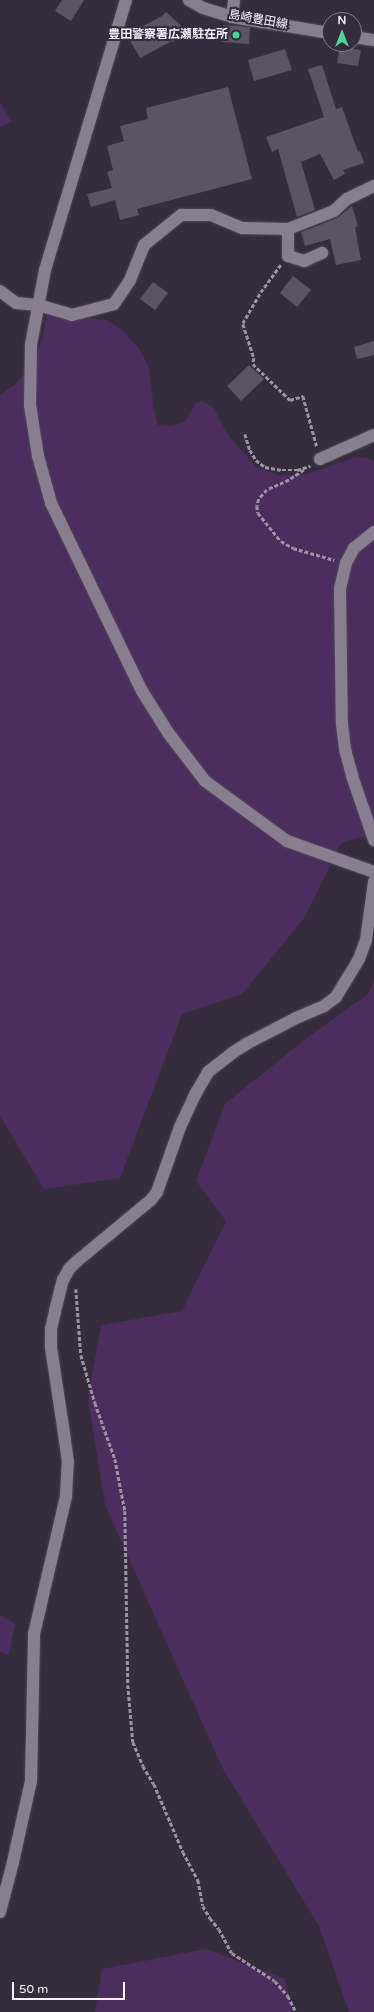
<!DOCTYPE html>
<meta charset="utf-8">
<style>
body{margin:0}
#map{position:relative;width:374px;height:2012px;overflow:hidden;background:#362d3c;font-family:"Varela Round","Noto Sans JP",sans-serif}
div>[style]{position:absolute}
[style*='--x']{left:calc(var(--x)*1px);top:calc(var(--y)*1px);width:calc(var(--w)*1px);rotate:calc(var(--a)*1deg)}
.green>*{inset:0;background:#4b2e5e}
.building>*{inset:0;background:#5c5364}
.path>*{height:2.5px;margin-top:-1.25px;transform-origin:0;background:repeating-linear-gradient(90deg,#9a939f 0 4px,transparent 0 6px)}
.roads{filter:drop-shadow(0 0 1px #514a57) drop-shadow(0 0 1px #514a57)}
.minor>*{height:12px;margin:-6px;padding:0 6px;transform-origin:6px;border-radius:6px;background:#887e90}
.tertiary>*{height:12px;margin:-6px;padding:0 6px;transform-origin:6px;border-radius:6px;background:#887e90}
.secondary>*{height:12px;margin:-6px;padding:0 6px;transform-origin:6px;border-radius:6px;background:#887e90}
.dots>*{width:11px;height:11px;translate:-50% -50%;box-sizing:border-box;border:2px solid #362d3c;border-radius:50%}
span{translate:-50% -50%;white-space:nowrap;text-align:center;line-height:1.15;-webkit-text-stroke:4px #362d3c;paint-order:stroke}
.street-label{font-size:12px;color:#f6f0fa}
.poi-label{font-size:12px;color:#f6f0fa;font-weight:700}
.right{translate:-100% -50%;text-align:right}
.north{position:absolute;left:322px;top:12px;width:40px;height:40px;box-sizing:border-box;background:#362d3c;border:1px solid #837b88;border-radius:50%;rotate:0deg;font-size:11px;font-weight:700;line-height:16px;text-align:center;color:#f6f0fa}
.north::after{content:'';display:block;margin:auto;width:14px;height:18px;background:#50d398;clip-path:polygon(50% 0,100% 100%,50% 72%,0 100%)}
.scale{position:absolute;left:12px;top:1982px;width:113px;height:18px;box-sizing:border-box;border:2px solid #f6f0fa;border-top:0;padding-left:5px;font-size:12px;line-height:14px;white-space:nowrap;color:#f6f0fa;-webkit-text-stroke:3px #362d3c;paint-order:stroke}
</style>
<div id="map">
<div class="green">
<i style="clip-path:polygon(0 102px,12px 122px,0 127px)"></i>
<i style="clip-path:polygon(50px 308px,75px 311px,87px 318px,106px 320px,121px 329px,138px 347px,149px 367px,154px 411px,158px 425px,172px 426px,185px 421px,196px 403px,202px 401px,213px 407px,229px 436px,256px 467px,277px 475px,305px 475px,356px 457px,368px 458px,374px 461px,374px 833px,341px 843px,305px 917px,242px 994px,182px 1014px,120px 1178px,44px 1189px,0 1116px,0 395px,16px 384px,36px 358px,44px 332px,46px 316px)"></i>
<i style="clip-path:polygon(374px 982px,374px 2012px,349px 2012px,319px 1926px,223px 1769px,105px 1505px,88px 1399px,101px 1325px,182px 1311px,226px 1221px,196px 1181px,225px 1104px,308px 1037px,368px 994px)"></i>
<i style="clip-path:polygon(0 1615px,15px 1624px,9px 1655px,0 1652px)"></i>
<i style="clip-path:polygon(206px 1949px,284px 1978px,293px 2012px,95px 2012px,102px 1969px)"></i>
</div>
<div class="building">
<i style="clip-path:polygon(62px 0,84px 0,71px 21px,55px 11px)"></i>
<i style="clip-path:polygon(166px 12px,185px 29px,173px 42px,172px 41px,140px 58px,127px 35px,162px 16px)"></i>
<i style="clip-path:polygon(223px 25px,250px 27px,249px 44px,222px 42px)"></i>
<i style="clip-path:polygon(340px 46px,361px 50px,358px 66px,337px 63px)"></i>
<i style="clip-path:polygon(285px 49px,292px 70px,254px 81px,248px 60px)"></i>
<i style="clip-path:polygon(322px 65px,336px 109px,342px 107px,358px 152px,360px 151px,364px 163px,343px 170px,345px 174px,334px 180px,320px 154px,301px 162px,315px 210px,297px 217px,278px 149px,272px 152px,266px 137px,324px 117px,308px 69px)"></i>
<i style="clip-path:polygon(228px 87px,252px 179px,137px 209px,139px 215px,120px 220px,115px 200px,91px 207px,87px 194px,112px 188px,107px 172px,113px 170px,107px 146px,124px 141px,120px 126px,148px 119px,146px 108px)"></i>
<i style="clip-path:polygon(352px 206px,358px 226px,355px 227px,361px 260px,336px 265px,330px 239px,305px 246px,301px 232px,337px 218px)"></i>
<i style="clip-path:polygon(293px 276px,311px 290px,297px 307px,280px 293px)"></i>
<i style="clip-path:polygon(153px 282px,168px 293px,155px 310px,140px 299px)"></i>
<i style="clip-path:polygon(374px 341px,374px 355px,357px 359px,354px 347px)"></i>
<i style="clip-path:polygon(249px 365px,264px 379px,241px 401px,227px 386px)"></i>
</div>
<div class="path">
<i style="--x:281;--y:265;--w:36;--a:126"></i>
<i style="--x:260;--y:294;--w:34;--a:120"></i>
<i style="--x:243;--y:324;--w:36;--a:72"></i>
<i style="--x:254;--y:358;--w:6;--a:99"></i>
<i style="--x:253;--y:364;--w:52;--a:44.2"></i>
<i style="--x:290;--y:400;--w:14;--a:-17"></i>
<i style="--x:303;--y:396;--w:53;--a:74.6"></i>
<i style="--x:245;--y:434;--w:17;--a:73"></i>
<i style="--x:250;--y:450;--w:12;--a:59"></i>
<i style="--x:256;--y:460;--w:11;--a:38"></i>
<i style="--x:265;--y:467;--w:17;--a:10"></i>
<i style="--x:282;--y:470;--w:15;--a:0"></i>
<i style="--x:297;--y:470;--w:14;--a:-17"></i>
<i style="--x:304;--y:470;--w:18;--a:146"></i>
<i style="--x:289;--y:480;--w:24;--a:156"></i>
<i style="--x:267;--y:490;--w:12;--a:132"></i>
<i style="--x:259;--y:499;--w:7;--a:106"></i>
<i style="--x:257;--y:506;--w:7;--a:82"></i>
<i style="--x:258;--y:513;--w:36;--a:51"></i>
<i style="--x:281;--y:541;--w:14;--a:30"></i>
<i style="--x:293;--y:548;--w:43;--a:16.3"></i>
<i style="--x:76;--y:1289;--w:66;--a:85.7"></i>
<i style="--x:81;--y:1355;--w:50;--a:73.7"></i>
<i style="--x:95;--y:1403;--w:59;--a:70.3"></i>
<i style="--x:115;--y:1459;--w:53;--a:79.1"></i>
<i style="--x:125;--y:1511;--w:174;--a:89"></i>
<i style="--x:128;--y:1685;--w:57;--a:85"></i>
<i style="--x:133;--y:1742;--w:26;--a:67"></i>
<i style="--x:143;--y:1766;--w:21;--a:59"></i>
<i style="--x:154;--y:1784;--w:74;--a:66.9"></i>
<i style="--x:183;--y:1852;--w:32;--a:62"></i>
<i style="--x:198;--y:1880;--w:26;--a:79"></i>
<i style="--x:203;--y:1906;--w:14;--a:60"></i>
<i style="--x:210;--y:1918;--w:14;--a:51"></i>
<i style="--x:219;--y:1929;--w:27;--a:62"></i>
<i style="--x:232;--y:1953;--w:51;--a:33.1"></i>
<i style="--x:275;--y:1981;--w:20;--a:49"></i>
<i style="--x:288;--y:1996;--w:18;--a:63"></i>
</div>
<div class="roads">
<div class="minor">
<i style="--x:232;--y:17;--w:17;--a:-83"></i>
<i style="--x:288;--y:229;--w:27;--a:90"></i>
<i style="--x:288;--y:256;--w:17;--a:17"></i>
<i style="--x:304;--y:261;--w:20;--a:-24"></i>
<i style="--x:0;--y:291;--w:20;--a:37"></i>
<i style="--x:16;--y:303;--w:22;--a:5"></i>
<i style="--x:38;--y:305;--w:35;--a:16"></i>
<i style="--x:72;--y:315;--w:43;--a:-14.7"></i>
<i style="--x:114;--y:304;--w:29;--a:-56"></i>
<i style="--x:130;--y:280;--w:38;--a:-68"></i>
<i style="--x:144;--y:245;--w:48;--a:-39"></i>
<i style="--x:181;--y:215;--w:30;--a:0"></i>
<i style="--x:211;--y:215;--w:34;--a:23"></i>
<i style="--x:242;--y:228;--w:46;--a:1.2"></i>
<i style="--x:288;--y:229;--w:49;--a:-21.4"></i>
<i style="--x:334;--y:211;--w:18;--a:-43"></i>
<i style="--x:347;--y:199;--w:30;--a:-26"></i>
<i style="--x:320;--y:459;--w:59;--a:-24"></i>
<i style="--x:374;--y:532;--w:26;--a:141"></i>
<i style="--x:354;--y:548;--w:17;--a:118"></i>
<i style="--x:346;--y:563;--w:27;--a:103"></i>
<i style="--x:340;--y:589;--w:135;--a:89.2"></i>
<i style="--x:342;--y:724;--w:25;--a:83"></i>
<i style="--x:345;--y:749;--w:28;--a:75"></i>
<i style="--x:352;--y:776;--w:68;--a:71"></i>
<i style="--x:0;--y:1912;--w:52;--a:-75.4"></i>
<i style="--x:13;--y:1862;--w:83;--a:-77.5"></i>
<i style="--x:31;--y:1781;--w:147;--a:-88.8"></i>
<i style="--x:34;--y:1634;--w:142;--a:-76.9"></i>
<i style="--x:66;--y:1496;--w:34;--a:-87"></i>
<i style="--x:68;--y:1462;--w:22;--a:-98"></i>
<i style="--x:65;--y:1440;--w:94;--a:-98.6"></i>
<i style="--x:51;--y:1347;--w:18;--a:-90"></i>
<i style="--x:51;--y:1329;--w:18;--a:-77"></i>
<i style="--x:55;--y:1311;--w:32;--a:-76"></i>
<i style="--x:63;--y:1280;--w:13;--a:-61"></i>
<i style="--x:69;--y:1269;--w:10;--a:-45"></i>
<i style="--x:76;--y:1262;--w:97;--a:-39.6"></i>
<i style="--x:151;--y:1200;--w:10;--a:-53"></i>
<i style="--x:157;--y:1192;--w:69;--a:-70.5"></i>
<i style="--x:180;--y:1127;--w:38;--a:-65"></i>
<i style="--x:196;--y:1093;--w:24;--a:-60"></i>
<i style="--x:208;--y:1072;--w:31;--a:-38"></i>
<i style="--x:232;--y:1053;--w:19;--a:-32"></i>
<i style="--x:248;--y:1043;--w:54;--a:-27.5"></i>
<i style="--x:296;--y:1018;--w:30;--a:-23"></i>
<i style="--x:324;--y:1006;--w:15;--a:-37"></i>
<i style="--x:336;--y:997;--w:44;--a:-58.8"></i>
<i style="--x:359;--y:959;--w:20;--a:-70"></i>
<i style="--x:366;--y:940;--w:59;--a:-82.1"></i>
</div>
<div class="tertiary">
<i style="--x:126;--y:0;--w:282;--a:106.7"></i>
<i style="--x:45;--y:270;--w:76;--a:100.6"></i>
<i style="--x:31;--y:345;--w:60;--a:91"></i>
<i style="--x:30;--y:405;--w:52;--a:81.1"></i>
<i style="--x:38;--y:456;--w:49;--a:74.5"></i>
<i style="--x:51;--y:503;--w:209;--a:64.2"></i>
<i style="--x:142;--y:691;--w:51;--a:57.9"></i>
<i style="--x:169;--y:734;--w:59;--a:52.5"></i>
<i style="--x:205;--y:781;--w:102;--a:36.2"></i>
<i style="--x:287;--y:841;--w:92;--a:19.6"></i>
</div>
<div class="secondary">
<i style="--x:189;--y:0;--w:16;--a:30"></i>
<i style="--x:203;--y:8;--w:30;--a:17"></i>
<i style="--x:232;--y:17;--w:99;--a:9.3"></i>
<i style="--x:354;--y:37;--w:20;--a:9"></i>
</div>
</div>
<div class="dots">
<i style="left:236px;top:35px;background:#50d398"></i>
</div>
<div class="street-label">
<span style="left:258px;top:20px;rotate:10deg">島崎豊田線</span>
</div>
<div class="poi-label">
<span class="right" style="left:228px;top:35px">豊田警察署広瀬駐在所</span>
</div>
<div class="north">N</div>
<div class="scale">50 m</div>
</div>
